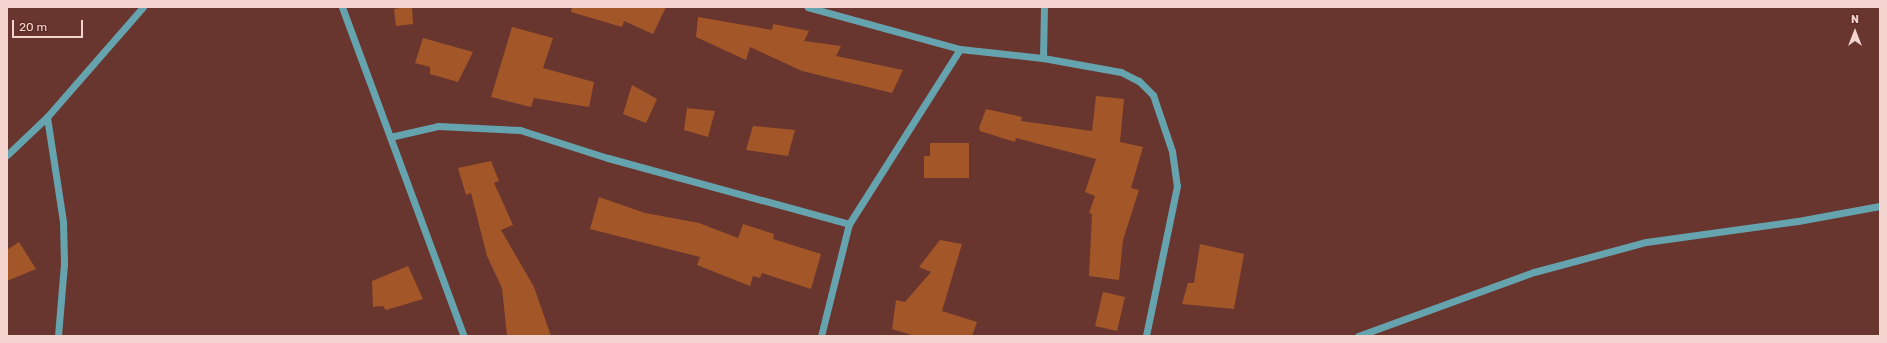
<!DOCTYPE html>
<style>
body{margin:0}
#map{position:relative;width:1887px;height:343px;overflow:hidden;background:#69362f;font-family:Rubik,sans-serif}
div>[style]{position:absolute}
[style*='--x']{left:calc(var(--x)*1px);top:calc(var(--y)*1px);width:calc(var(--w)*1px);rotate:calc(var(--a)*1deg)}
.building>*{inset:0;background:#a35627}
.minor>*{height:7px;margin:-3.5px;padding:0 3.5px;transform-origin:3.5px;border-radius:3.5px;background:#65a4ae}
span{translate:-50% -50%;white-space:nowrap;text-align:center;line-height:1.15;-webkit-text-stroke:4px #5d2c25;paint-order:stroke}
.frame{position:absolute;inset:0;border:8px solid #f4d4cf;pointer-events:none}
.north{position:absolute;left:1835px;top:12px;width:40px;height:40px;-webkit-text-stroke:3px #5d2c25;paint-order:stroke;rotate:0deg;font-size:11px;font-weight:700;line-height:16px;text-align:center;color:#f4d4cf}
.north::after{content:'';display:block;margin:auto;width:14px;height:18px;background:#f4d4cf;clip-path:polygon(50% 0,100% 100%,50% 72%,0 100%)}
.scale{position:absolute;left:12px;top:20px;width:71px;height:18px;box-sizing:border-box;border:2px solid #f4d4cf;border-top:0;padding-left:5px;font-size:12px;line-height:14px;white-space:nowrap;color:#f4d4cf;-webkit-text-stroke:3px #5d2c25;paint-order:stroke}
</style>
<div id="map">
<div class="building">
<i style="clip-path:polygon(404px 7px,412px 7px,413px 24px,396px 26px,394px 9px)"></i>
<i style="clip-path:polygon(572px 7px,666px 7px,653px 34px,624px 21px,622px 27px,571px 12px)"></i>
<i style="clip-path:polygon(698px 17px,772px 30px,773px 24px,809px 31px,804px 41px,841px 46px,836px 56px,903px 70px,892px 93px,802px 71px,750px 47px,746px 60px,696px 37px)"></i>
<i style="clip-path:polygon(512px 27px,553px 38px,543px 68px,594px 82px,589px 107px,534px 98px,531px 107px,491px 97px)"></i>
<i style="clip-path:polygon(423px 38px,473px 52px,458px 82px,430px 74px,430px 67px,415px 63px)"></i>
<i style="clip-path:polygon(632px 85px,657px 99px,646px 123px,623px 114px)"></i>
<i style="clip-path:polygon(1096px 96px,1124px 99px,1120px 142px,1143px 147px,1131px 188px,1139px 190px,1123px 240px,1119px 280px,1089px 276px,1092px 214px,1089px 213px,1095px 196px,1085px 192px,1096px 159px,1016px 138px,1015px 142px,980px 131px,979px 128px,986px 109px,1022px 117px,1021px 121px,1092px 131px)"></i>
<i style="clip-path:polygon(687px 108px,715px 111px,708px 137px,684px 130px)"></i>
<i style="clip-path:polygon(753px 126px,795px 130px,788px 156px,746px 150px)"></i>
<i style="clip-path:polygon(930px 143px,969px 143px,969px 178px,924px 178px,924px 156px,930px 156px)"></i>
<i style="clip-path:polygon(491px 161px,499px 181px,494px 183px,513px 225px,501px 230px,534px 287px,551px 336px,507px 336px,502px 288px,487px 256px,471px 193px,466px 195px,458px 168px)"></i>
<i style="clip-path:polygon(599px 197px,645px 213px,699px 223px,738px 238px,743px 224px,774px 234px,773px 239px,821px 254px,811px 289px,762px 273px,760px 278px,753px 276px,750px 286px,697px 265px,700px 257px,590px 229px)"></i>
<i style="clip-path:polygon(940px 240px,962px 244px,942px 311px,977px 322px,972px 336px,915px 336px,892px 329px,896px 300px,905px 302px,931px 272px,919px 267px)"></i>
<i style="clip-path:polygon(19px 242px,36px 269px,7px 281px,7px 250px)"></i>
<i style="clip-path:polygon(1200px 244px,1244px 254px,1234px 309px,1182px 304px,1188px 283px,1194px 283px)"></i>
<i style="clip-path:polygon(408px 266px,423px 299px,386px 310px,383px 306px,373px 307px,372px 281px)"></i>
<i style="clip-path:polygon(1103px 292px,1125px 297px,1117px 331px,1095px 326px)"></i>
</div>
<div class="minor">
<i style="--x:342;--y:7;--w:351;--a:69.7"></i>
<i style="--x:960;--y:49;--w:83;--a:6.2"></i>
<i style="--x:1043;--y:58;--w:79;--a:10.2"></i>
<i style="--x:1121;--y:72;--w:20;--a:27"></i>
<i style="--x:1139;--y:81;--w:20;--a:45"></i>
<i style="--x:1153;--y:95;--w:59;--a:71.3"></i>
<i style="--x:1172;--y:151;--w:35;--a:82"></i>
<i style="--x:1177;--y:186;--w:153;--a:101.7"></i>
<i style="--x:1043;--y:58;--w:51;--a:-88.9"></i>
<i style="--x:47;--y:117;--w:106;--a:81.3"></i>
<i style="--x:63;--y:222;--w:42;--a:88.6"></i>
<i style="--x:64;--y:264;--w:72;--a:94.8"></i>
<i style="--x:390;--y:137;--w:49;--a:-12.9"></i>
<i style="--x:438;--y:126;--w:82;--a:2.8"></i>
<i style="--x:520;--y:130;--w:92;--a:17.7"></i>
<i style="--x:608;--y:158;--w:250;--a:15.3"></i>
<i style="--x:849;--y:224;--w:207;--a:-57.6"></i>
<i style="--x:960;--y:49;--w:158;--a:-164.6"></i>
<i style="--x:7;--y:155;--w:55;--a:-43.5"></i>
<i style="--x:47;--y:117;--w:146;--a:-48.9"></i>
<i style="--x:821;--y:336;--w:115;--a:-76"></i>
<i style="--x:1358;--y:336;--w:187;--a:-20"></i>
<i style="--x:1534;--y:272;--w:116;--a:-15"></i>
<i style="--x:1646;--y:242;--w:153;--a:-7.9"></i>
<i style="--x:1798;--y:221;--w:83;--a:-10.4"></i>
</div>
<div class="frame"></div>
<div class="north">N</div>
<div class="scale">20 m</div>
</div>
